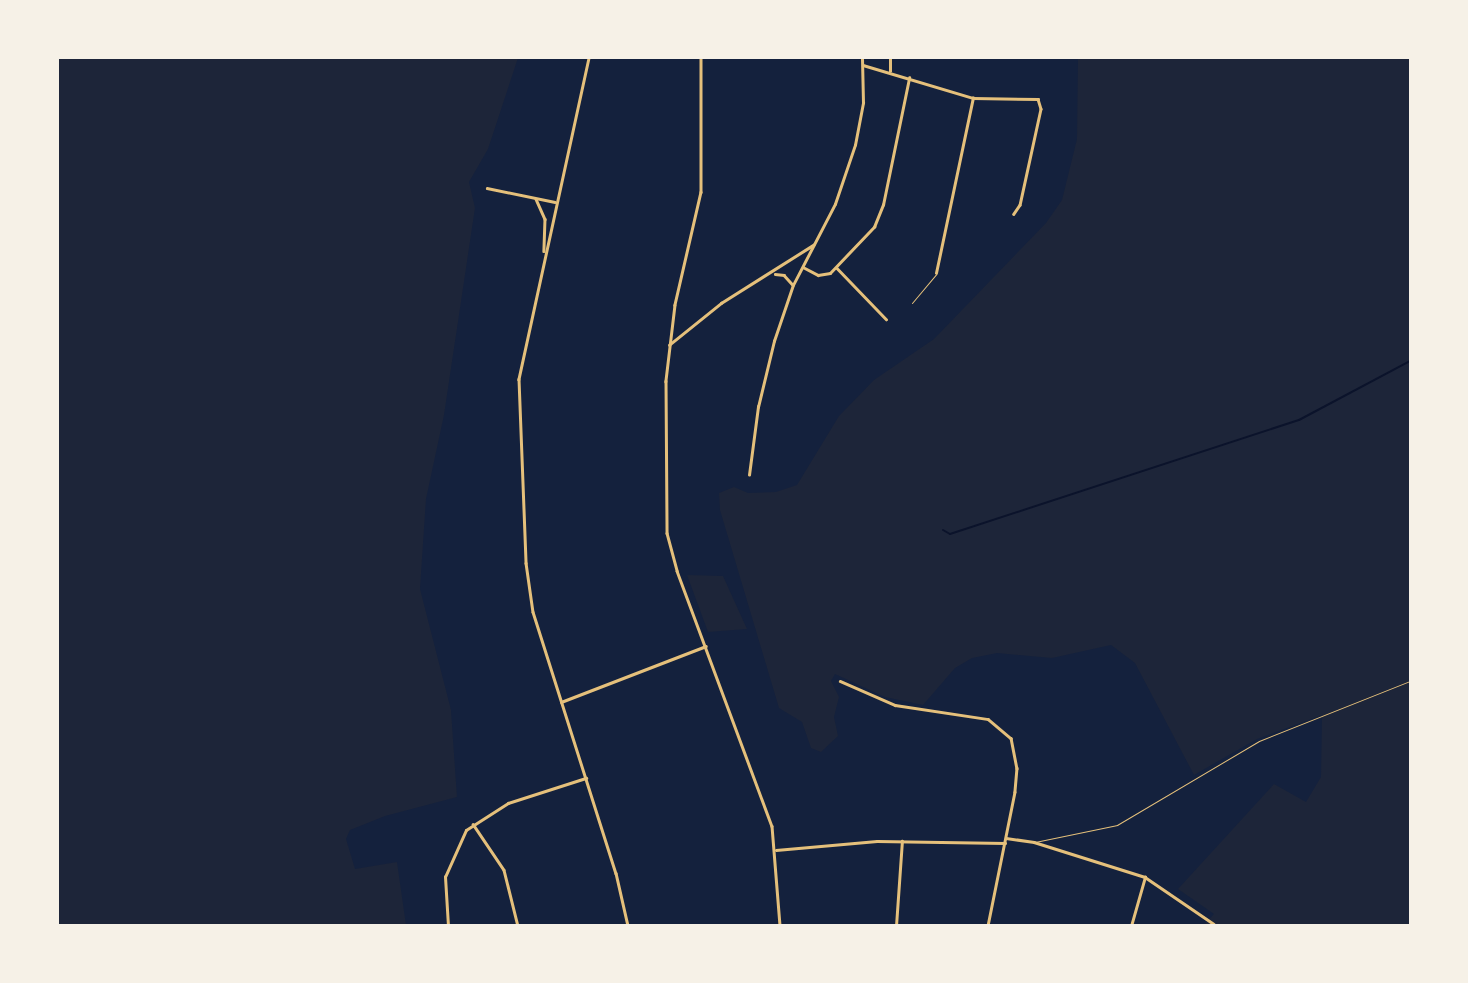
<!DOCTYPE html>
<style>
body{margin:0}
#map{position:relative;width:1468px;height:983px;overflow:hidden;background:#14213d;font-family:Karla,sans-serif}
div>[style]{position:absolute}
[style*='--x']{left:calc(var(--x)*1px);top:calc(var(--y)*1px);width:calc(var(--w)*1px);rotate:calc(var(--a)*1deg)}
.green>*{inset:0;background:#1d2539}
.stream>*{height:2px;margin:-1px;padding:0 1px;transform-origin:1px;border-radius:1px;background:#0b132b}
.service>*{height:1px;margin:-0.5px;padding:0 0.5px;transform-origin:0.5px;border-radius:0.5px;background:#e5c07b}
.minor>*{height:2.5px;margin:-1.25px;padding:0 1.25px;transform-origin:1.25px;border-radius:1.25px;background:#e5c07b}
span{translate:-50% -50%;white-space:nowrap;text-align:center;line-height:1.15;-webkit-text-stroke:5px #f6f1e7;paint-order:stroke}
.frame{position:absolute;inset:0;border:59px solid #f6f1e7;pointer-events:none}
</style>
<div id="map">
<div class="green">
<i style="clip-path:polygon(58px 58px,518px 58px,488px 149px,469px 182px,475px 208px,444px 415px,426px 499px,420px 589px,451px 710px,457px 797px,385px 816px,350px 830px,346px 839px,355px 869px,397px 862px,406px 925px,58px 925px)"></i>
<i style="clip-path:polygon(1078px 58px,1410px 58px,1410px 925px,1204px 925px,1214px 914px,1178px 889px,1274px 784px,1306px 802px,1321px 777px,1322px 715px,1257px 739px,1194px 775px,1135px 663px,1111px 645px,1052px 658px,997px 653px,972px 658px,955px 668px,923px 705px,885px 697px,835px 674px,831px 681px,839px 697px,834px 717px,838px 736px,821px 752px,811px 748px,802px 722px,779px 708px,720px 510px,719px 493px,734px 487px,748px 493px,776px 492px,797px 485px,839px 416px,874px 380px,934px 339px,1046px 223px,1062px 200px,1077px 139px)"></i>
<i style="clip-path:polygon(687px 575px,723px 576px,747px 629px,708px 632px)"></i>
</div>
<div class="stream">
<i style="--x:943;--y:530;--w:8;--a:30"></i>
<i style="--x:950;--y:534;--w:367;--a:-18.1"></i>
<i style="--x:1299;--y:420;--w:126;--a:-28"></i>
</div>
<div class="service">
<i style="--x:912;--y:303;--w:38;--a:-50"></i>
<i style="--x:1035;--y:842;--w:84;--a:-11.7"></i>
<i style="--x:1117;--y:825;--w:165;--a:-30.6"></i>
<i style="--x:1259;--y:741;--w:162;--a:-21.7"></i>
</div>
<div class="minor">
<i style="--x:589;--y:58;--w:329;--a:102.3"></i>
<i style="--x:519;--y:379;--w:184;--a:87.8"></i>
<i style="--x:526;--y:563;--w:49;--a:81.9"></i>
<i style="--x:533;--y:612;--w:274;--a:72.4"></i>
<i style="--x:616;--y:873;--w:54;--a:77.2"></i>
<i style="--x:701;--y:58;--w:134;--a:90"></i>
<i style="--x:701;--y:192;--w:116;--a:103"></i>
<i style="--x:675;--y:305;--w:77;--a:96.8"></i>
<i style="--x:666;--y:381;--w:152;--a:89.6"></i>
<i style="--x:667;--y:533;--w:39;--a:75"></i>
<i style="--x:677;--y:571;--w:272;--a:69.6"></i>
<i style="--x:772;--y:826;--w:100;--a:85.4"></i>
<i style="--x:863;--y:65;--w:115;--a:16.7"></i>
<i style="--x:973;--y:98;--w:65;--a:0.9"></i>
<i style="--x:1038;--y:99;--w:10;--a:73"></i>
<i style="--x:1041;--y:109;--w:98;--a:102.3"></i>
<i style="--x:1020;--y:205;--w:11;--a:124"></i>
<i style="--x:890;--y:71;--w:13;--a:-90"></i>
<i style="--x:487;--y:188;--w:69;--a:11.6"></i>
<i style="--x:536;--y:199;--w:22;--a:66"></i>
<i style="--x:545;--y:219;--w:32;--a:92"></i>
<i style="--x:803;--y:267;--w:17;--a:28"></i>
<i style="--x:818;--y:275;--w:12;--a:-9"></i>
<i style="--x:830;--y:273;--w:64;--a:-46.3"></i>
<i style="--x:874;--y:227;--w:24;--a:-68"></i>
<i style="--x:883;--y:205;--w:130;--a:-78.4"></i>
<i style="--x:837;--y:268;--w:71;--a:46.1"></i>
<i style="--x:936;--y:273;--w:179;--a:-78.1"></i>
<i style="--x:775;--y:274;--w:9;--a:6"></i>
<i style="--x:784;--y:275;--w:13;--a:48"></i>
<i style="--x:669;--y:345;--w:67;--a:-38.9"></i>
<i style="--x:721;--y:303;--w:109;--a:-32.2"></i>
<i style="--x:749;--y:475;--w:69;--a:-82.5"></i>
<i style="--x:758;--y:407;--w:68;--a:-76.4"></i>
<i style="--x:774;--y:341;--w:59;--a:-71.3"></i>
<i style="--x:793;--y:285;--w:91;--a:-62.6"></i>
<i style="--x:835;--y:204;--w:62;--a:-71.3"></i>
<i style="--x:855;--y:145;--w:43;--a:-79.2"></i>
<i style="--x:863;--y:103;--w:45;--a:-91.3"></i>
<i style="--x:840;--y:681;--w:60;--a:23.6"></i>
<i style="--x:895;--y:705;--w:94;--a:8.6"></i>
<i style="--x:988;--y:719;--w:30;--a:40"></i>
<i style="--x:1011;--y:738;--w:31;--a:79"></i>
<i style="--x:1017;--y:768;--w:24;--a:95"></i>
<i style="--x:1015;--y:792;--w:137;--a:101.4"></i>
<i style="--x:561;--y:702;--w:155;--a:-21.1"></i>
<i style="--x:473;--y:824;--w:55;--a:56"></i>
<i style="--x:504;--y:870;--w:58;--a:76"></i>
<i style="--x:1006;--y:838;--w:28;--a:8"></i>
<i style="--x:1034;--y:842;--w:116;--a:17.5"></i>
<i style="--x:1145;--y:877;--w:83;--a:34.3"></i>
<i style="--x:776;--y:850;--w:101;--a:-5.1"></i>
<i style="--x:877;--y:841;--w:128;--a:0.9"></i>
<i style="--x:448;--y:926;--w:49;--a:-93.5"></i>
<i style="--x:445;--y:877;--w:51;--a:-65.9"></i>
<i style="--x:466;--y:830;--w:50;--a:-32.7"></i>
<i style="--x:508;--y:803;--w:82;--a:-17.8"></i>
<i style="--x:896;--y:926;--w:85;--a:-86"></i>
<i style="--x:1131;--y:926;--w:51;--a:-74.1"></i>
</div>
<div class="frame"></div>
</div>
